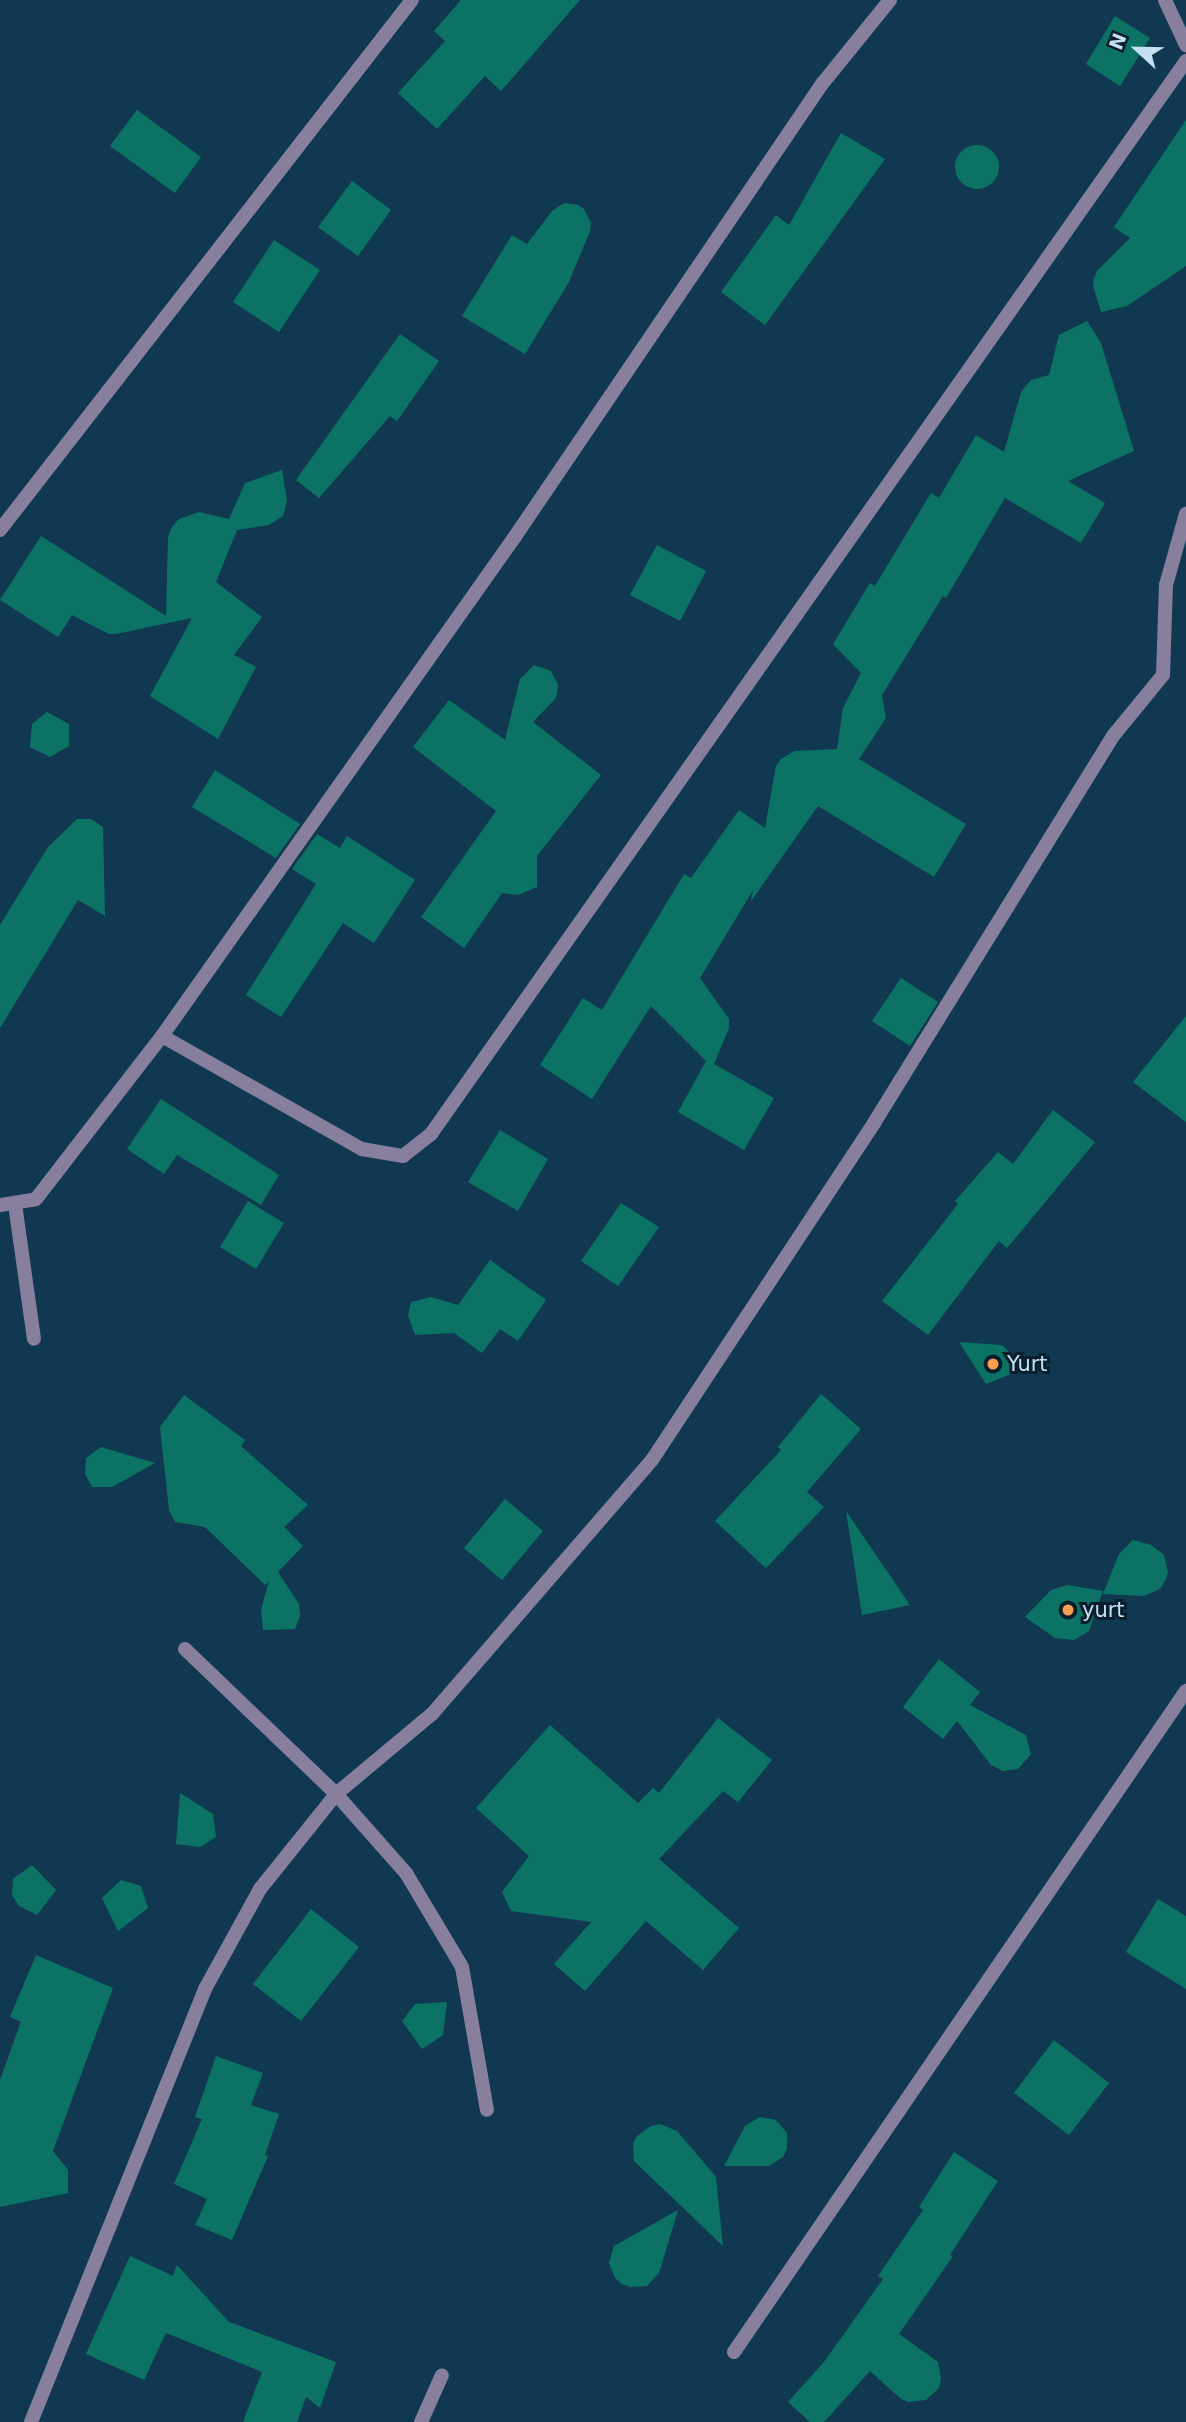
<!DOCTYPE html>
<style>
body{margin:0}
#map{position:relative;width:1186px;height:2422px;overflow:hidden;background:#103951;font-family:"DejaVu Sans",sans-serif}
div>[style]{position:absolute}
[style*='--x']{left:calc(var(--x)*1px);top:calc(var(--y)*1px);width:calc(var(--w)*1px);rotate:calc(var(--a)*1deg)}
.building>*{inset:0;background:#0c7364}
.round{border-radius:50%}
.street>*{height:14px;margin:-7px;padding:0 7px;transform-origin:7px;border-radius:7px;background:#887e9e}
.dots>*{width:19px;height:19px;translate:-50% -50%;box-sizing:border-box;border:4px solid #091f2d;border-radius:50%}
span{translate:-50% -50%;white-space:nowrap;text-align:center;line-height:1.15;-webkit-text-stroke:6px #091f2d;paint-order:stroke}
.poi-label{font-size:21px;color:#c5dff3}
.left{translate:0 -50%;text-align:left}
.north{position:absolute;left:1102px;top:14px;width:70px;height:70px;-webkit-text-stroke:5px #091f2d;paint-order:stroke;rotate:292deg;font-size:19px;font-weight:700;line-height:28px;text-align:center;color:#c5dff3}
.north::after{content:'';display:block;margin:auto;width:24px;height:32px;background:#c5dff3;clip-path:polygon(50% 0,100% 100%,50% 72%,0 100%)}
</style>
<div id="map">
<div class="building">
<i style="clip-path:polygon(461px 0,580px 0,501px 91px,485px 76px,437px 129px,398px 93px,445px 41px,434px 31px)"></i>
<i style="clip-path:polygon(1115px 16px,1150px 38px,1120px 86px,1086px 64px)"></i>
<i style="clip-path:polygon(137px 110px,201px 157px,175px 193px,110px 146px)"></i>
<i style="clip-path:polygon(1186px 120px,1186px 266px,1127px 306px,1101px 312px,1093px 286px,1094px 278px,1097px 271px,1130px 238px,1114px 227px)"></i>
<i style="clip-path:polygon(841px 133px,885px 159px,765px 325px,721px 292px,776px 215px,789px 225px)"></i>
<i class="round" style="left:955px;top:145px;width:44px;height:44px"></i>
<i style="clip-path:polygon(352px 181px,391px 210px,358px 256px,318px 227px)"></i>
<i style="clip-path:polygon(564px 203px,578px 205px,584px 209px,591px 223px,590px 231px,569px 282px,525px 354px,462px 316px,512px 235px,527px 244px,552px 211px)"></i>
<i style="clip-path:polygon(274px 240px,320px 270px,279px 332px,233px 302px)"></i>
<i style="clip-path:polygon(1087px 321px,1101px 343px,1134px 451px,1068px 481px,1105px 503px,1081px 543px,1005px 498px,946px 598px,943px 596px,882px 695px,886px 718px,859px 759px,966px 824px,934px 877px,818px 806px,751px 901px,753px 890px,700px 978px,729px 1019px,729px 1028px,714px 1064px,774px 1098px,744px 1150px,678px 1112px,706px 1061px,651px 1006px,592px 1099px,540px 1065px,583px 998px,602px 1010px,684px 874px,691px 878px,739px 810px,765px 828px,776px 766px,781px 759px,795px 751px,837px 749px,843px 708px,861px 673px,833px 644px,870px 583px,875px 586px,931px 493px,939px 498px,976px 435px,1004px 452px,1021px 392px,1031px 380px,1049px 375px,1059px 335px)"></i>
<i style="clip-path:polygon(400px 334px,439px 361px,397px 421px,390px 416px,319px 498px,296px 480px)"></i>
<i style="clip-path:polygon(282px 470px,287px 500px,283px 516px,269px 525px,237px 530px,216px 582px,262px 617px,234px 655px,256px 667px,218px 739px,150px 696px,192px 618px,116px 634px,109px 634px,72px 615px,58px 637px,0 600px,41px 536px,166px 616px,168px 537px,172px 527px,179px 519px,199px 512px,229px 519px,245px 483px)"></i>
<i style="clip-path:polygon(657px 545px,706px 571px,680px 621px,630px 595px)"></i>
<i style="clip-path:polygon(534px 665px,551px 671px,558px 685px,556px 698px,533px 722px,601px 775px,537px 856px,537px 887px,518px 895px,502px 893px,464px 948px,421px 917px,496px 811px,413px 747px,449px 700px,505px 740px,520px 679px)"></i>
<i style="clip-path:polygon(47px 712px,69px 724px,69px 746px,50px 757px,30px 747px,32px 724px)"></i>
<i style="clip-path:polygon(215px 770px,300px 824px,276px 858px,192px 807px)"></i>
<i style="clip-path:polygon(77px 819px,91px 819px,103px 827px,105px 916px,78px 900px,0 1028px,0 925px,48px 847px)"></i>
<i style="clip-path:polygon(317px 834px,340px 848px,347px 836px,415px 880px,374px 943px,343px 923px,281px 1017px,246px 995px,316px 884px,292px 869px)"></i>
<i style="clip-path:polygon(901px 978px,938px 1002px,910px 1046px,872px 1021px)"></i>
<i style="clip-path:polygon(1186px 1016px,1186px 1122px,1133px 1082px)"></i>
<i style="clip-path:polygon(161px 1099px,279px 1175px,261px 1205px,177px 1155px,164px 1174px,127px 1149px)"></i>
<i style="clip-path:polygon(1053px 1110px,1095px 1142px,1007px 1248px,999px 1241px,928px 1335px,882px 1301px,958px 1204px,955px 1201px,998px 1152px,1013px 1164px)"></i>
<i style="clip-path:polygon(500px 1130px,548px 1159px,518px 1211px,468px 1182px)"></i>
<i style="clip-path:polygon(248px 1201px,284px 1223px,256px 1269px,220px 1247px)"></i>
<i style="clip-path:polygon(621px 1203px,659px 1227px,618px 1286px,581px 1261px)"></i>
<i style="clip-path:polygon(490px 1260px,546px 1300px,518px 1341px,500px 1329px,482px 1353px,454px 1333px,415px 1335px,408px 1315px,411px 1302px,431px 1297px,458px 1305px)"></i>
<i style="clip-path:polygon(959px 1342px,1002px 1345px,1011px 1354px,1016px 1372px,986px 1384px)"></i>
<i style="clip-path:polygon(821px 1394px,861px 1429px,807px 1492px,824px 1507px,766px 1568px,715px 1521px,781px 1450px,778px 1447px)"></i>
<i style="clip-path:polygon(184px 1395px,245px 1440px,241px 1446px,308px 1505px,284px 1527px,303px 1546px,278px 1572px,299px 1604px,300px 1616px,295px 1629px,263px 1630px,261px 1610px,269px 1581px,265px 1585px,205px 1527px,175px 1522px,169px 1510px,160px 1427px)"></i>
<i style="clip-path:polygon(101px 1447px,155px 1463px,112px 1487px,92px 1487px,85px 1474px,86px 1458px)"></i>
<i style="clip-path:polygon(505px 1499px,543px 1531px,502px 1580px,464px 1548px)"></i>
<i style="clip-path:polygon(846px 1511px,910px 1605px,862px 1615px)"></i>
<i style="clip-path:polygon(1133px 1540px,1151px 1545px,1164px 1555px,1168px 1573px,1165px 1581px,1160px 1589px,1144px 1596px,1103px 1594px,1119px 1554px)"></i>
<i style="clip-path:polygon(1068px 1585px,1103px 1591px,1089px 1631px,1074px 1640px,1055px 1638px,1025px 1617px,1051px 1590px)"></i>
<i style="clip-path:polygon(939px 1659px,980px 1692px,970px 1705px,1026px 1735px,1031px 1754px,1018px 1769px,1003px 1771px,991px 1765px,957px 1721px,943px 1739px,903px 1707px)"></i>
<i style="clip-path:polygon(718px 1718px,772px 1760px,738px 1802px,723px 1791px,659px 1859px,739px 1928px,703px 1970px,646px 1921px,585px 1991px,554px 1964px,591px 1922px,511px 1911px,502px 1892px,529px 1856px,476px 1808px,550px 1725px,638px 1803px,653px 1788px,659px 1793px)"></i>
<i style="clip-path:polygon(180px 1793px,213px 1814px,216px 1837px,200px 1847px,176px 1844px)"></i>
<i style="clip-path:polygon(32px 1865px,56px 1890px,37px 1915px,19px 1906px,12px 1895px,13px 1879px)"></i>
<i style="clip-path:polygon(121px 1880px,141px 1886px,148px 1908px,118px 1931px,102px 1898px)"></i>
<i style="clip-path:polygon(1158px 1899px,1186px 1916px,1186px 1989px,1126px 1952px)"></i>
<i style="clip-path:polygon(311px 1909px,359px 1947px,301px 2021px,253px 1984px)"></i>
<i style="clip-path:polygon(36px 1955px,113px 1988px,53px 2151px,68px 2170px,68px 2193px,0 2207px,0 2080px,21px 2022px,10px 2017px)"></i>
<i style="clip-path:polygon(447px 2002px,443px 2035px,422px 2049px,402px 2021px,415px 2004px)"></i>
<i style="clip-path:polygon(1054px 2040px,1109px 2083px,1069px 2135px,1014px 2093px)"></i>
<i style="clip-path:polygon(216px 2056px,263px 2073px,251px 2105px,279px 2114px,265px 2155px,268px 2156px,232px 2240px,195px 2225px,207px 2199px,174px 2184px,202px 2119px,195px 2117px)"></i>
<i style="clip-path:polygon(760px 2117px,776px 2120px,787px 2133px,787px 2149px,783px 2157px,769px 2166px,724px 2166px,745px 2126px)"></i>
<i style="clip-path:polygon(660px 2124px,677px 2131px,716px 2177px,723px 2246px,634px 2161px,633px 2144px,637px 2136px,651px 2126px)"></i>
<i style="clip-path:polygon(954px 2152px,998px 2181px,950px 2255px,953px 2256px,899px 2334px,938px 2362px,941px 2379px,939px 2388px,926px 2400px,909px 2402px,901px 2399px,870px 2371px,824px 2422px,810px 2422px,788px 2402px,824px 2362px,883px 2279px,878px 2276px,923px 2210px,919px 2207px)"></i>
<i style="clip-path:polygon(678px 2210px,659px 2273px,647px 2286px,630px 2287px,622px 2284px,615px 2278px,609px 2263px,614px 2246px)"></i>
<i style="clip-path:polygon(130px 2256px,173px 2276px,177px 2265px,229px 2322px,336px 2362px,320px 2408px,306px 2397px,297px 2422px,243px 2422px,262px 2372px,166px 2333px,144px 2380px,86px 2354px)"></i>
</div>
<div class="street">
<i style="--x:1165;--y:0;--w:50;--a:65"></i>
<i style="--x:0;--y:530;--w:671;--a:-52.14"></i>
<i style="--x:162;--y:1036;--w:230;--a:29.5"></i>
<i style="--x:362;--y:1149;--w:42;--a:9.7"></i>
<i style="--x:403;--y:1156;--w:36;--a:-38"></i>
<i style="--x:431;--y:1134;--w:1312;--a:-54.87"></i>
<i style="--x:15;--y:1204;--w:136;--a:82"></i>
<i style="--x:0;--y:1205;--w:36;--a:-9"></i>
<i style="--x:36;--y:1199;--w:206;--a:-52.3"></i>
<i style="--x:162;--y:1036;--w:610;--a:-54.75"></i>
<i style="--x:514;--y:538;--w:549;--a:-55.85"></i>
<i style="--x:822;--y:84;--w:108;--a:-51"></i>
<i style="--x:185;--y:1649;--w:209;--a:43.8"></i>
<i style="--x:336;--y:1794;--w:106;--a:48.5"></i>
<i style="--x:406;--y:1873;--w:109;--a:59.2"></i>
<i style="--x:462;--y:1967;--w:145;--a:80.1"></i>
<i style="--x:734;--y:2352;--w:801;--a:-55.64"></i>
<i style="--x:31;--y:2422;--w:467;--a:-68.1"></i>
<i style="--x:205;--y:1989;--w:114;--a:-61.2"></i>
<i style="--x:260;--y:1889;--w:122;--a:-51.3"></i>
<i style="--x:336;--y:1794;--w:125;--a:-39.8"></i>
<i style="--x:432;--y:1714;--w:336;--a:-49.1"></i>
<i style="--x:652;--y:1460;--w:404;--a:-56.6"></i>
<i style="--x:874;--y:1123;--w:455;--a:-58.3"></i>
<i style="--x:1113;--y:736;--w:79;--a:-50.7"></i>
<i style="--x:1163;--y:675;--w:90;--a:-88.1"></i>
<i style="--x:1166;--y:585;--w:74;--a:-74.3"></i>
<i style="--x:421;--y:2422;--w:51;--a:-65.9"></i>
</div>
<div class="dots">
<i style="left:993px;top:1364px;background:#fa9f4f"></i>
<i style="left:1068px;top:1610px;background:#fa9f4f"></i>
</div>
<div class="poi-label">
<span class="left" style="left:1007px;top:1364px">Yurt</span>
<span class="left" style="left:1082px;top:1610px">yurt</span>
</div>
<div class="north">N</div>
</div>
